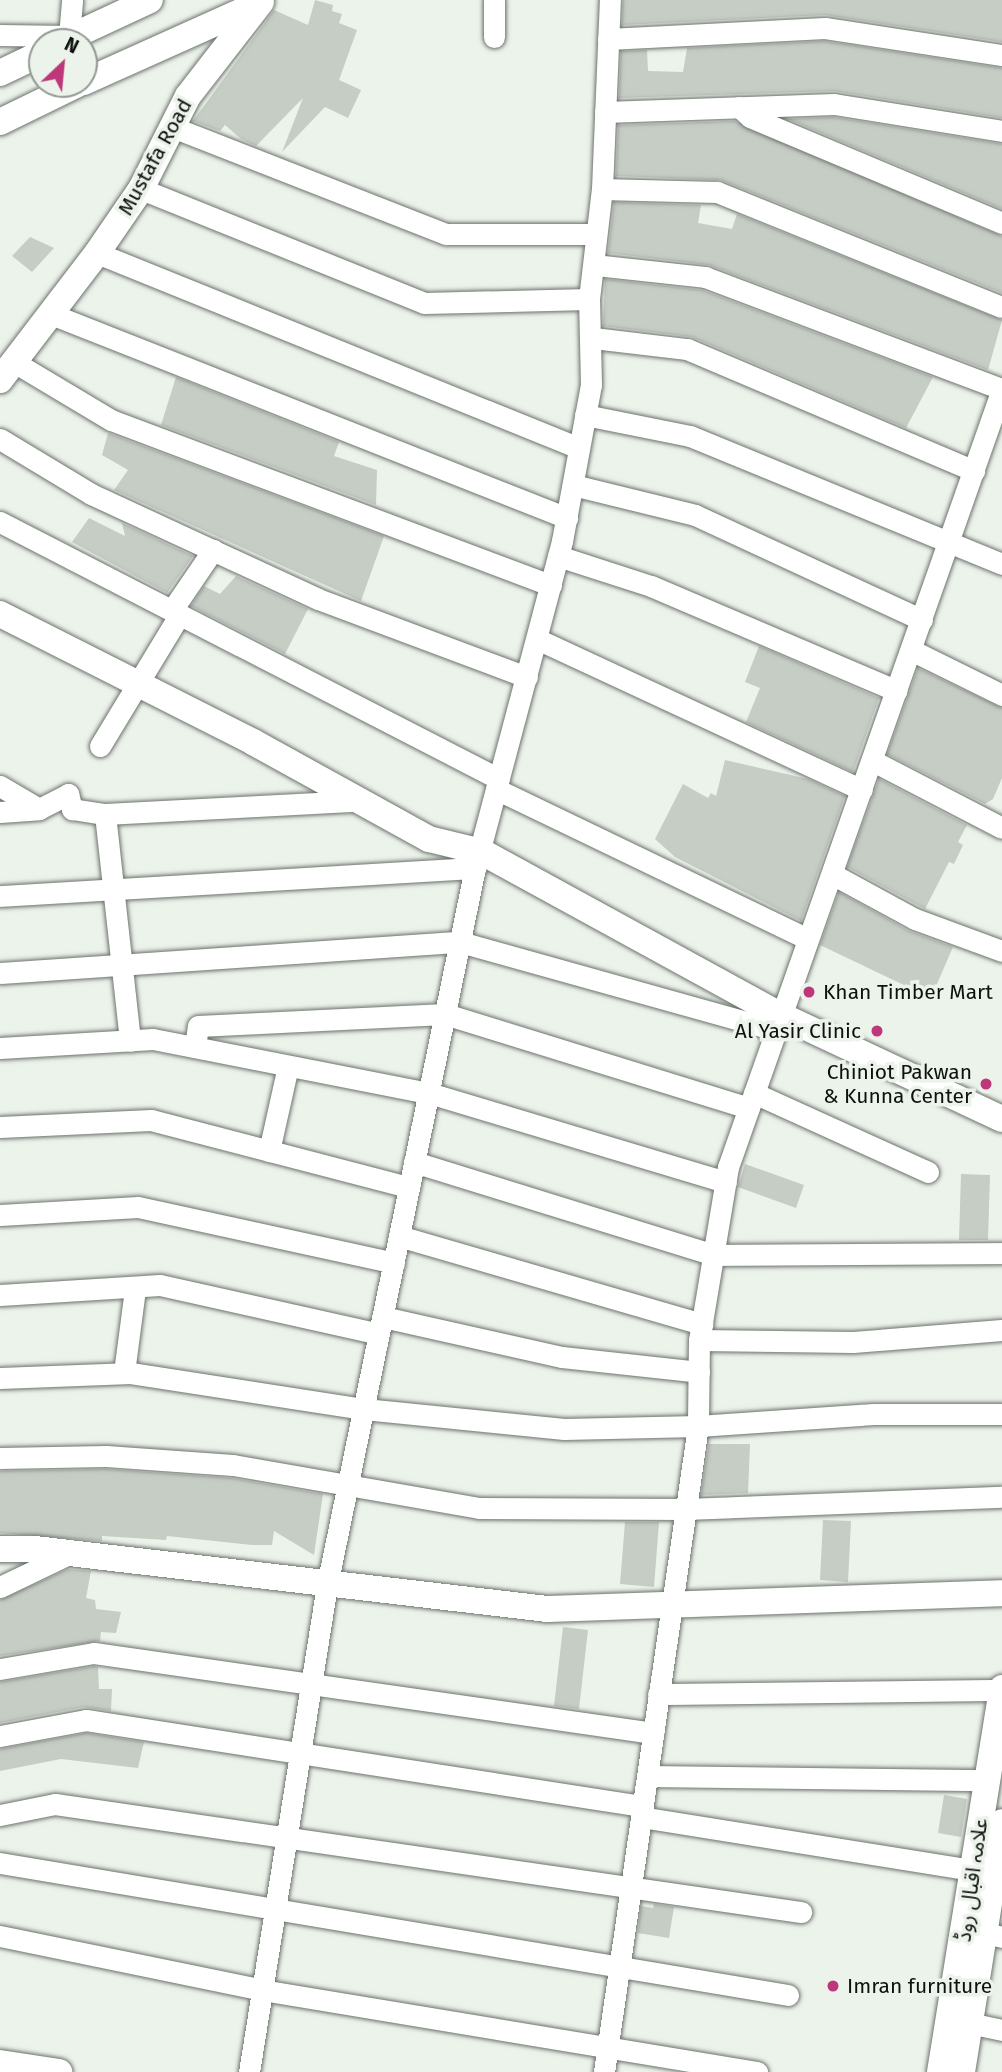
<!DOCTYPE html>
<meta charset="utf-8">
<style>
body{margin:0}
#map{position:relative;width:1002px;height:2072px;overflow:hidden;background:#ecf3eb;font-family:"Fira Sans","Noto Sans Arabic",sans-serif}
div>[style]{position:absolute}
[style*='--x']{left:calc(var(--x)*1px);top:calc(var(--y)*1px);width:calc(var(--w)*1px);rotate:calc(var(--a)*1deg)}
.building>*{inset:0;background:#c6cdc5}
.roads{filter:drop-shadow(0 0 2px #6c736c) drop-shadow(0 0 2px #6c736c)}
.minor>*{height:21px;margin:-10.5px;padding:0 10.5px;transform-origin:10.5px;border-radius:10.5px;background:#fff}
.tertiary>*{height:26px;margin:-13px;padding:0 13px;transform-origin:13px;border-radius:13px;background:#fff}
.dots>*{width:19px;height:19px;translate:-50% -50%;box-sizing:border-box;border:4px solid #ecf3eb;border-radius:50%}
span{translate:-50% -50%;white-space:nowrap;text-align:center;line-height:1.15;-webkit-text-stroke:7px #ecf3eb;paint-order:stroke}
.street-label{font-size:21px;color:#0e110e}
.poi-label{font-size:21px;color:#0e110e}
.left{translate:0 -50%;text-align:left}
.right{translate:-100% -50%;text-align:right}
.north{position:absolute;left:28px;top:28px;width:70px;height:70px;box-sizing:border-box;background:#ecf3eb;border:2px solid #939993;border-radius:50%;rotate:26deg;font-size:19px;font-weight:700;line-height:28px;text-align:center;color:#0e110e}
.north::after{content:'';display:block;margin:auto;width:24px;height:32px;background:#bd377a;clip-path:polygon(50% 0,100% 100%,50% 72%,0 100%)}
</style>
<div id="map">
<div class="building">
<i style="clip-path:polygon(315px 0,333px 5px,332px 11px,342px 14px,339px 23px,357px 30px,339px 80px,361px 90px,348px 118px,325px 107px,282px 152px,303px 98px,256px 146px,241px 139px,225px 125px,220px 131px,193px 121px,274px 10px,308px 25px)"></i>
<i style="clip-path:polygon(623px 0,1002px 0,1002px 42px,825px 15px,622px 25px)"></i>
<i style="clip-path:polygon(824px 41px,1002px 68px,1002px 118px,834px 91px,619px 98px,621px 51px,647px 50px,648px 71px,683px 72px,687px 48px)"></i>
<i style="clip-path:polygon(833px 117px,1002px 144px,1002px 209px,788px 119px)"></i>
<i style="clip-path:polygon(734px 121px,1002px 236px,1002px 293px,721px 180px,616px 176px,618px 125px)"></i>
<i style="clip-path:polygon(614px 202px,701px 205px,698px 223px,732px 229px,737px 214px,1002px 320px,988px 370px,709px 265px,608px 253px)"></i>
<i style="clip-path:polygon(30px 237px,54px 248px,32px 272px,12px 256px)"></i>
<i style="clip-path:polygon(605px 279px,702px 290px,933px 377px,906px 428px,692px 337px,603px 326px)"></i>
<i style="clip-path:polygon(176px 377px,339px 442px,334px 456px,377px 470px,376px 505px,161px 425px)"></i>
<i style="clip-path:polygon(108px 433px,384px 536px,361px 601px,114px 490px,128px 470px,102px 455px)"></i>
<i style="clip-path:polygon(89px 518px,125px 536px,122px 523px,193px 556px,167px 593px,72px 542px)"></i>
<i style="clip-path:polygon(236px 576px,308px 609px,285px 654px,191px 606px,204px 586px,220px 594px)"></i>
<i style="clip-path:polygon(759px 646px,879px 698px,853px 772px,746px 722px,760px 688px,745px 682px)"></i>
<i style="clip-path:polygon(918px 668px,1002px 708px,1002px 778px,993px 799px,985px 804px,887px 754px)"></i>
<i style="clip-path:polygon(725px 760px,808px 779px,845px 796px,801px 921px,675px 857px,655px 839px,683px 784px,708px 798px,711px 793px,716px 796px)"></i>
<i style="clip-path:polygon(879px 779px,967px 825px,958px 842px,963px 845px,954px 864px,949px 862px,925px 909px,847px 867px)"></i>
<i style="clip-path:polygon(839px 892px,909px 931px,953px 947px,931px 998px,820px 945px)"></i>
<i style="clip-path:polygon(745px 1164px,804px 1185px,796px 1208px,738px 1187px)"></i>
<i style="clip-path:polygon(961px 1174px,990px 1175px,988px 1240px,959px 1240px)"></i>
<i style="clip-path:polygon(709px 1444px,750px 1444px,748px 1493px,701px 1495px)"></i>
<i style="clip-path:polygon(106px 1469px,231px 1478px,323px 1494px,314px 1555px,274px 1531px,272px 1545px,252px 1545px,167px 1536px,166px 1540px,102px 1536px,102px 1541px,0 1533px,0 1471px)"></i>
<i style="clip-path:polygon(823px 1520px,851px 1521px,848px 1582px,820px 1580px)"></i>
<i style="clip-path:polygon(625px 1522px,659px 1522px,654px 1587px,620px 1584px)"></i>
<i style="clip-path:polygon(68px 1569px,91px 1571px,86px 1598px,95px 1600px,96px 1609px,121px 1612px,116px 1633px,101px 1632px,100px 1641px,0 1656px,0 1600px)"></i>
<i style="clip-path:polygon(563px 1627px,588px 1630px,579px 1709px,554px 1706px)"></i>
<i style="clip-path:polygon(94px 1666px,98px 1667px,99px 1689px,112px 1689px,111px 1711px,84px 1707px,0 1723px,0 1682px)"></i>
<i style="clip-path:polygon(86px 1733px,144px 1742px,138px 1768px,61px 1759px,0 1771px,0 1749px)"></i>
<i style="clip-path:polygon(944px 1795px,967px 1799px,961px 1837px,938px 1833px)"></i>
<i style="clip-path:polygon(654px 1904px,674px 1907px,669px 1938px,638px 1933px,641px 1906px,653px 1908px)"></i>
</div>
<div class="roads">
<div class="minor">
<i style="--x:0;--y:35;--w:69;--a:0.8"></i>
<i style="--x:69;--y:36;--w:36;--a:-85"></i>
<i style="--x:494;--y:37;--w:37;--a:-90"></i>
<i style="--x:608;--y:39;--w:217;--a:-2.9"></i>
<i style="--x:825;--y:28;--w:179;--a:8.7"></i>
<i style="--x:739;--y:107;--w:15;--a:42"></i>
<i style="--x:750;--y:117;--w:273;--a:22.8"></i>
<i style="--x:605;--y:112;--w:229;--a:-2"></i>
<i style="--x:834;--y:104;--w:170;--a:9.1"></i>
<i style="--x:170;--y:126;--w:296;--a:21.4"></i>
<i style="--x:446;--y:234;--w:150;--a:0"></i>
<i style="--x:141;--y:189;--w:305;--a:21.9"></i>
<i style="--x:424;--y:303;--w:165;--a:-1.4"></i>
<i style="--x:602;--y:189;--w:115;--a:1.5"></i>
<i style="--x:717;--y:192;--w:307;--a:22"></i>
<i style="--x:97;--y:253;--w:520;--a:22.03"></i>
<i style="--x:595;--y:265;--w:111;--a:6.2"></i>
<i style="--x:705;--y:277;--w:317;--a:20.7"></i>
<i style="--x:1002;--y:389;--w:825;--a:109.4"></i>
<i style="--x:728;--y:1167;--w:175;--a:99.5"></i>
<i style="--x:699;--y:1340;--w:86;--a:90.7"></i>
<i style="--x:698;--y:1426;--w:653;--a:98.28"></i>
<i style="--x:51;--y:314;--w:555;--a:21.57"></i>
<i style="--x:593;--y:338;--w:95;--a:6.7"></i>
<i style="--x:687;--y:349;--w:312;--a:23"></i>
<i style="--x:14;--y:362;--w:113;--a:30.9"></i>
<i style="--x:111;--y:420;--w:470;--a:20.6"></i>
<i style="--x:585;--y:415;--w:107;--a:11.3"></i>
<i style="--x:690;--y:436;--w:337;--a:22.3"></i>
<i style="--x:0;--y:439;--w:106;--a:31.1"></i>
<i style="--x:91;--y:494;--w:250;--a:24.8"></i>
<i style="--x:318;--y:599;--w:223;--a:20.5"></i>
<i style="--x:573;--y:485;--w:126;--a:13.8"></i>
<i style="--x:695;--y:515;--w:250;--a:24.8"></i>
<i style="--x:0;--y:522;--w:561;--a:27.25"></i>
<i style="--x:558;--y:556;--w:98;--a:17.9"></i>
<i style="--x:651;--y:586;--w:267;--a:23.1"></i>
<i style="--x:172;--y:610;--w:73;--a:-55.7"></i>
<i style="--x:537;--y:639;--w:358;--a:24.9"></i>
<i style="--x:911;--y:650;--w:102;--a:26.3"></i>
<i style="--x:100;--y:746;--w:154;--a:-58.8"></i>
<i style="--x:873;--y:761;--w:145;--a:27.4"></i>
<i style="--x:0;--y:786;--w:45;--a:30.5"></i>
<i style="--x:496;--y:789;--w:346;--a:25.7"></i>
<i style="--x:0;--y:812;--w:39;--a:-4"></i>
<i style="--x:39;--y:809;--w:33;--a:-27"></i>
<i style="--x:68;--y:794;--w:16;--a:75"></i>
<i style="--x:72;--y:809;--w:33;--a:9"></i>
<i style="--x:105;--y:814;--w:251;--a:-3"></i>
<i style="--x:105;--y:814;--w:228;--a:83.7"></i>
<i style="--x:832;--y:874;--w:94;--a:28.5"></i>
<i style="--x:915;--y:919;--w:93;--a:20.2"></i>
<i style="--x:0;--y:896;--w:476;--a:-3.4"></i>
<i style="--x:0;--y:973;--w:461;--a:-3.9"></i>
<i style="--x:460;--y:942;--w:327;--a:15.6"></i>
<i style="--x:195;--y:1047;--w:21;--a:-82"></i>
<i style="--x:198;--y:1026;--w:247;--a:-2.8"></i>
<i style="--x:445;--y:1014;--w:318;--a:17.2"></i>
<i style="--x:0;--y:1048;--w:153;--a:-3.4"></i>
<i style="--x:153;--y:1039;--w:281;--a:11.1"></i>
<i style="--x:429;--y:1093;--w:310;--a:16.7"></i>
<i style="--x:754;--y:1093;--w:191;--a:24.4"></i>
<i style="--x:0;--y:1127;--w:151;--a:-2.7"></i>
<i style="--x:151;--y:1120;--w:267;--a:14.6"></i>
<i style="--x:269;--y:1151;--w:87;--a:-77.4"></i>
<i style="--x:414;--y:1162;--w:314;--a:17.2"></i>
<i style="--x:714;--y:1255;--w:288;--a:-0.4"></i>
<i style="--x:0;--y:1215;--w:138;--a:-3.3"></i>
<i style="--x:138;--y:1207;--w:262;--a:12.3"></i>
<i style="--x:399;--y:1236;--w:316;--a:16.2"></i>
<i style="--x:135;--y:1289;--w:84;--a:97.5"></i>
<i style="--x:124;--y:1372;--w:243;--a:8.8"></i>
<i style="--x:364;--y:1409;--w:201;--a:5.7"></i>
<i style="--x:564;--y:1429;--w:134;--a:-1.3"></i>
<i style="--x:698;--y:1426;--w:176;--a:-3.9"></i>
<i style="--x:874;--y:1414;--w:128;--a:0"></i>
<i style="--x:0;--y:1295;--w:160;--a:-3.6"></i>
<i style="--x:160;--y:1285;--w:224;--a:12.6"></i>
<i style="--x:383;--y:1317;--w:183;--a:12.6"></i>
<i style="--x:562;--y:1357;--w:138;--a:6.2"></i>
<i style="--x:699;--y:1340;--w:154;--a:0.7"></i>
<i style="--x:853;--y:1342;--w:149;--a:-4.6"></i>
<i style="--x:0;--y:1378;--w:131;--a:-2.2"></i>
<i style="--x:0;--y:1458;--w:106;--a:-1.1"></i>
<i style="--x:106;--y:1456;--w:127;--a:4.1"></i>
<i style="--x:233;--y:1465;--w:250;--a:9.9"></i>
<i style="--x:479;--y:1508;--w:206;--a:0.3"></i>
<i style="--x:685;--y:1509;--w:317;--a:-2.2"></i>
<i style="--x:0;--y:1587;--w:79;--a:-25.6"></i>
<i style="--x:0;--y:1669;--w:95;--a:-9.7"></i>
<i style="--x:94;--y:1653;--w:565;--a:8.14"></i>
<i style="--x:658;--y:1694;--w:344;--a:-0.7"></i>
<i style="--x:0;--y:1736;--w:87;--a:-10.5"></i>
<i style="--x:86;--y:1720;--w:563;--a:8.79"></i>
<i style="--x:647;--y:1776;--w:340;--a:0.7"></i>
<i style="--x:0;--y:1815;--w:56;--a:-11.3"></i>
<i style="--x:55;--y:1804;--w:754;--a:8.24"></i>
<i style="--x:641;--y:1817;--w:336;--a:9.1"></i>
<i style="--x:0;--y:1863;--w:799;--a:9.51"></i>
<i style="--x:985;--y:1933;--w:17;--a:13"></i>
<i style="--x:0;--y:1936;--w:268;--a:11.6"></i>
<i style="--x:262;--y:1990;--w:502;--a:9.41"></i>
<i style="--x:969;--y:2023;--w:34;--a:12"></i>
<i style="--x:249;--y:2072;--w:493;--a:-80.9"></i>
<i style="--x:327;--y:1585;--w:732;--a:-78.34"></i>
<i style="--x:475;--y:868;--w:338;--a:-75.1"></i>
<i style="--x:562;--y:541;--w:159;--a:-79.5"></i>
<i style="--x:591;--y:385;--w:86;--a:-91.3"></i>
<i style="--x:589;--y:299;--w:111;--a:-83.3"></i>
<i style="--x:602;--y:189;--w:189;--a:-87.6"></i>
</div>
<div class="tertiary">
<i style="--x:60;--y:42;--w:99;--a:-25"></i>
<i style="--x:0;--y:73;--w:47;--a:-25.5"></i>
<i style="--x:84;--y:82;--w:181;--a:-24.2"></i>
<i style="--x:0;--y:122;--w:87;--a:-26"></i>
<i style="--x:0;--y:380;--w:160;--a:-52.6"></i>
<i style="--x:97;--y:253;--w:78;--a:-55.5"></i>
<i style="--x:141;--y:189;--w:104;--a:-63.2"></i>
<i style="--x:188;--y:96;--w:119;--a:-52.2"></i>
<i style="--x:0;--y:614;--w:284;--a:26.8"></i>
<i style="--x:253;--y:742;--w:201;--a:28.9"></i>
<i style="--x:429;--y:839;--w:55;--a:13.8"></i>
<i style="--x:482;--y:852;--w:340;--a:28.7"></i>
<i style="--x:780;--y:1015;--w:245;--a:25.1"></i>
<i style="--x:0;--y:1549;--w:35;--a:0"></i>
<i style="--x:35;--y:1549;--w:516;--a:6.68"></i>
<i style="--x:547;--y:1609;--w:455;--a:-2"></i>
<i style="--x:0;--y:2063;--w:60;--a:8.7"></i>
<i style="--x:940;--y:2072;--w:389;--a:-80.8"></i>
<i style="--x:962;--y:2072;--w:253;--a:-80.9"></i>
</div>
</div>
<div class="dots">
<i style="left:809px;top:992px;background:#bd377a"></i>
<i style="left:877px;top:1031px;background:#bd377a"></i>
<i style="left:986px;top:1084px;background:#bd377a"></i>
<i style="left:833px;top:1986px;background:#bd377a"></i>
</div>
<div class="street-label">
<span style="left:155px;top:157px;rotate:-61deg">Mustafa Road</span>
<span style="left:972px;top:1880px;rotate:-82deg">علامہ اقبال روڈ</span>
</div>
<div class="poi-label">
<span class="left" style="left:823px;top:992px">Khan Timber Mart</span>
<span class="right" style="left:861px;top:1031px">Al Yasir Clinic</span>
<span class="right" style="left:972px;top:1084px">Chiniot Pakwan<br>&amp; Kunna Center</span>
<span class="left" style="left:847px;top:1986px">Imran furniture</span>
</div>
<div class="north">N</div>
</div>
